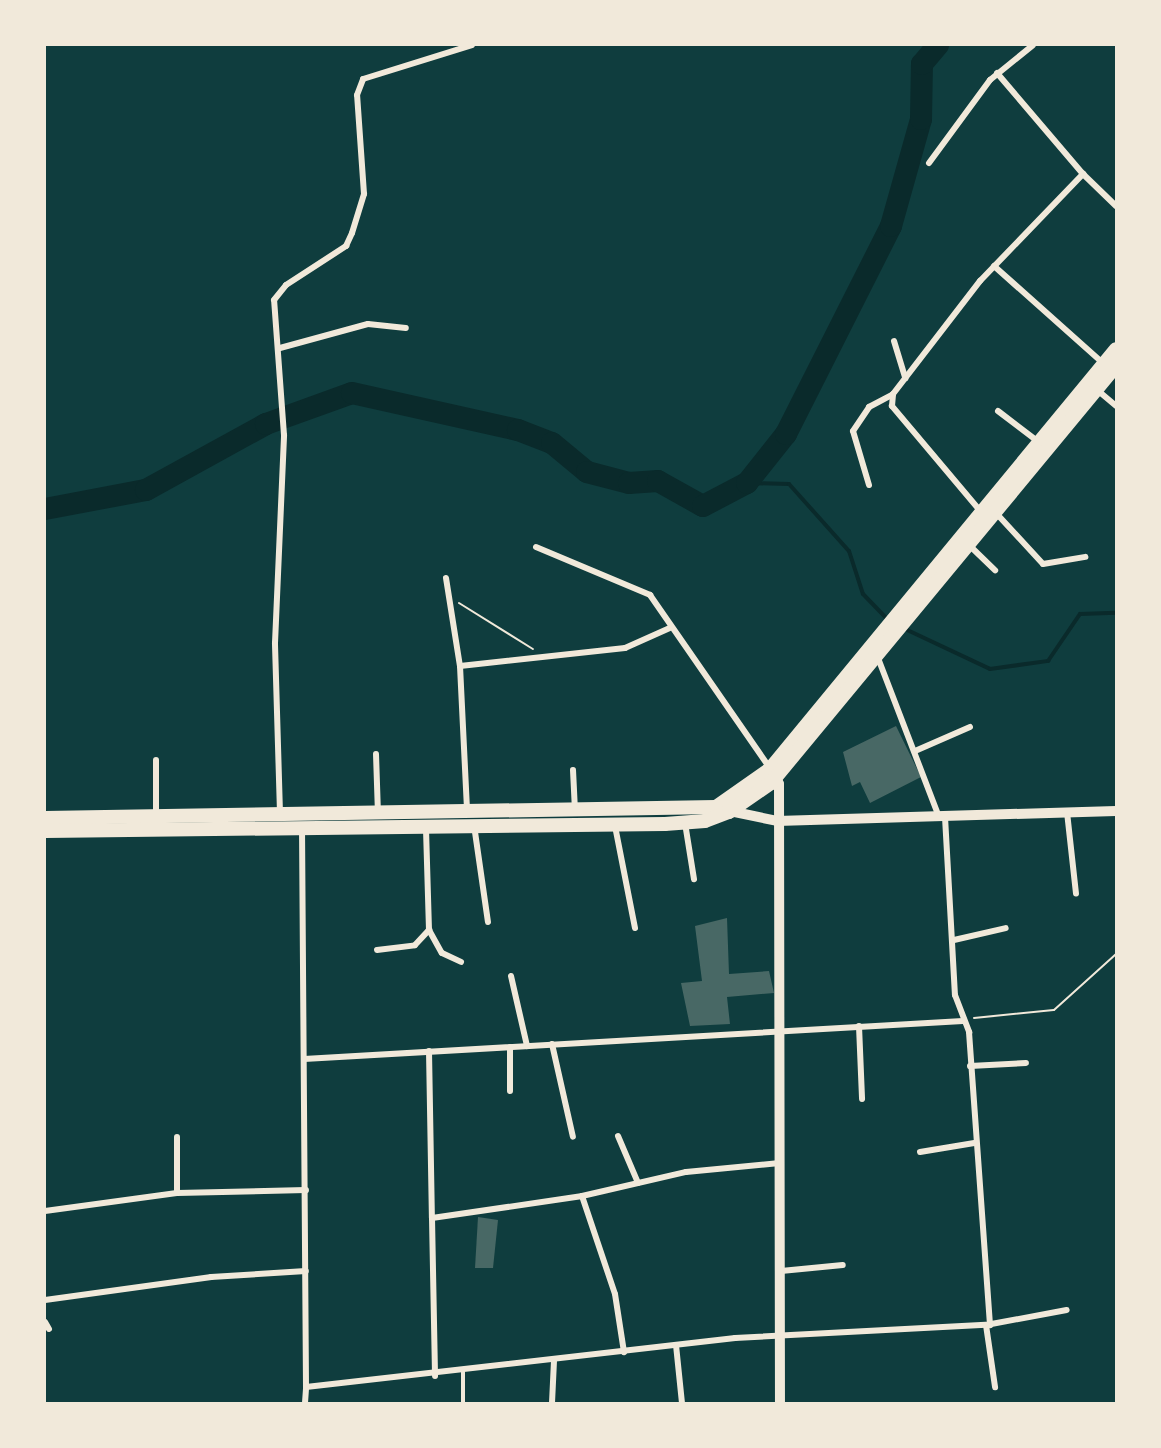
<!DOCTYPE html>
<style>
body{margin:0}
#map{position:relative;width:1161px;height:1448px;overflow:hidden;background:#0f3d3e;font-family:Karla,sans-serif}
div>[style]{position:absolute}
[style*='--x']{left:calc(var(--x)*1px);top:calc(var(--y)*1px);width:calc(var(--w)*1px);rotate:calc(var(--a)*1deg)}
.stream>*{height:4px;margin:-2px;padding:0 2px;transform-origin:2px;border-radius:2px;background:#0a2a2b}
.river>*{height:22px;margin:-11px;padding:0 11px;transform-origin:11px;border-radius:11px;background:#0a2a2b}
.building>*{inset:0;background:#486865}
.path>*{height:2px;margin:-1px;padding:0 1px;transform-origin:1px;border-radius:1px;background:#f1e9da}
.service>*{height:4px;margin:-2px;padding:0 2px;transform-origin:2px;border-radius:2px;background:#f1e9da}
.minor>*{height:6px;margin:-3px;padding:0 3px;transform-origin:3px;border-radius:3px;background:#f1e9da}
.tertiary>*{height:10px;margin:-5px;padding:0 5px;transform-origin:5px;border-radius:5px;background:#f1e9da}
.secondary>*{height:10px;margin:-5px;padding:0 5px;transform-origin:5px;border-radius:5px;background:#f1e9da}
.trunk>*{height:14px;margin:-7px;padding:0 7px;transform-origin:7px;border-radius:7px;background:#f1e9da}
span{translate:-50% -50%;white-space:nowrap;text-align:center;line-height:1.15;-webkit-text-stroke:5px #f1e9da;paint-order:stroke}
.frame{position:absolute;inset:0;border:46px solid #f1e9da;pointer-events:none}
</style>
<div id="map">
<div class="stream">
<i style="--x:747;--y:483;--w:42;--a:1.4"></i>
<i style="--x:789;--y:484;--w:90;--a:48.2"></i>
<i style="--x:849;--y:551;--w:45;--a:72"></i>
<i style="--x:863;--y:594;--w:36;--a:46"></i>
<i style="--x:903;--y:628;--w:96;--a:25.2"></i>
<i style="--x:990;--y:669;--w:59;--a:-7.9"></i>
<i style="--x:1048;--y:661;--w:57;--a:-55.8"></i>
<i style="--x:1080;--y:614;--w:36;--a:-2"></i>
</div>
<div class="river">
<i style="--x:45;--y:509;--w:103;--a:-10.7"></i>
<i style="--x:146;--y:490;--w:137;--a:-28.8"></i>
<i style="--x:266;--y:424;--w:91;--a:-19.8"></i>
<i style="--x:352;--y:393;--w:170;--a:12.6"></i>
<i style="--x:518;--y:430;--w:36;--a:21"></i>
<i style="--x:552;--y:443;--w:45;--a:39.6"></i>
<i style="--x:587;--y:472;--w:43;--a:14.7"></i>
<i style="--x:629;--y:483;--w:29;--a:-4"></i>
<i style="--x:658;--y:481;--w:51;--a:29.1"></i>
<i style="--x:703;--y:506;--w:50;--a:-27.6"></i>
<i style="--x:747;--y:483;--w:63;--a:-51.5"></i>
<i style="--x:786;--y:434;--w:233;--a:-63.2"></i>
<i style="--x:891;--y:226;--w:111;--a:-74.3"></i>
<i style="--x:921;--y:119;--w:55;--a:-89"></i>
<i style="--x:922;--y:64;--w:25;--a:-50"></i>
</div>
<div class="building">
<i style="clip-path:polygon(896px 726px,921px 777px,870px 803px,860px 782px,852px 786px,843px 752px)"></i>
<i style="clip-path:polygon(727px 918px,729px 974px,769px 971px,774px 993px,727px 997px,730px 1024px,690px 1026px,681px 983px,702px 981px,695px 926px)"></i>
<i style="clip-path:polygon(478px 1217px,498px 1220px,493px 1268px,475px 1268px)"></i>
</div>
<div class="path">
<i style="--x:459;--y:603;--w:87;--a:31.9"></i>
<i style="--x:974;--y:1018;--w:80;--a:-5.7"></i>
<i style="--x:1054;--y:1010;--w:84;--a:-42.1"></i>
</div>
<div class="service">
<i style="--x:463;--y:1372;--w:31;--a:90"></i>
</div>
<div class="minor">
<i style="--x:997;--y:73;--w:133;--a:49.6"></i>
<i style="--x:929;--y:163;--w:103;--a:-53.7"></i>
<i style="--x:990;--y:80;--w:55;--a:-39.1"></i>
<i style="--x:994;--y:266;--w:146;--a:41.7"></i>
<i style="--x:894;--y:341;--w:39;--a:73"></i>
<i style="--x:280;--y:348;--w:91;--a:-15.3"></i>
<i style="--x:368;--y:324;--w:38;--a:6"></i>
<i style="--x:1096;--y:389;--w:26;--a:40"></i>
<i style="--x:998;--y:411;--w:53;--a:37.3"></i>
<i style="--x:869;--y:485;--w:56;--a:-106.5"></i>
<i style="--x:853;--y:431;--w:29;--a:-56"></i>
<i style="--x:869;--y:407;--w:27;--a:-28"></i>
<i style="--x:982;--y:513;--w:140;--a:-130.1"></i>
<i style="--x:892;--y:406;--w:12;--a:-85"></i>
<i style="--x:893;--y:394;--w:143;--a:-52.4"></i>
<i style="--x:980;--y:281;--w:149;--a:-46.1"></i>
<i style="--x:1083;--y:174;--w:46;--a:44.1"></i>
<i style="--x:996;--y:513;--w:69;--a:47.3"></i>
<i style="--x:1043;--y:564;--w:43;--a:-9.5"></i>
<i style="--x:970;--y:546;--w:35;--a:44"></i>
<i style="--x:536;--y:547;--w:124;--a:22.8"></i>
<i style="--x:650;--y:595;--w:211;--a:55.3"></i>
<i style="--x:446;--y:578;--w:89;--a:81"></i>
<i style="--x:460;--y:666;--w:144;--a:87.2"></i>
<i style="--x:878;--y:658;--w:170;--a:69"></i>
<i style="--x:460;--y:666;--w:166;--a:-6.2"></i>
<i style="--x:625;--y:648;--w:49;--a:-24"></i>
<i style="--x:915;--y:751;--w:60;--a:-23.6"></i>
<i style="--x:376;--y:754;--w:59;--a:88.1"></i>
<i style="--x:573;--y:770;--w:41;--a:87.2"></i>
<i style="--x:1067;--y:812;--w:82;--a:83.7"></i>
<i style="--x:280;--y:813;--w:170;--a:-91.7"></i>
<i style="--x:275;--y:643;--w:208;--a:-87.5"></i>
<i style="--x:284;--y:435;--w:135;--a:-94.2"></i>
<i style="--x:274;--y:300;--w:19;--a:-51"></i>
<i style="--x:286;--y:285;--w:72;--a:-33"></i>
<i style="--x:346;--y:246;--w:14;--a:-65"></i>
<i style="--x:352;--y:233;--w:41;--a:-72.9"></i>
<i style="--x:364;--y:194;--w:99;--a:-94"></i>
<i style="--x:357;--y:95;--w:17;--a:-69"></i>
<i style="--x:363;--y:79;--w:114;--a:-17.3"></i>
<i style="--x:156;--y:817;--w:57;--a:-90"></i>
<i style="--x:945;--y:817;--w:178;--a:86.8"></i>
<i style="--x:955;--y:995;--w:40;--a:69"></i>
<i style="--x:969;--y:1032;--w:294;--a:85.9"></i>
<i style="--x:685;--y:823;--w:57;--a:80.9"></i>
<i style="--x:474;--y:825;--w:98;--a:81.8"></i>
<i style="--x:615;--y:826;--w:104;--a:78.9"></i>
<i style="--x:302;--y:827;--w:560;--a:89.59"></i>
<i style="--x:306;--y:1387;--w:432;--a:-6.5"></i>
<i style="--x:735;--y:1338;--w:251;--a:-3"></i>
<i style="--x:986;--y:1325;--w:82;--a:-10.5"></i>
<i style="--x:429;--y:930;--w:26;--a:61"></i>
<i style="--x:442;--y:953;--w:21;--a:25"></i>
<i style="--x:954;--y:940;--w:53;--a:-13"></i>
<i style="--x:377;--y:950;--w:38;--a:-7"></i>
<i style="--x:415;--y:945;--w:21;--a:-47"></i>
<i style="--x:429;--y:930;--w:104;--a:-91.7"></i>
<i style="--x:511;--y:976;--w:72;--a:77.1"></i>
<i style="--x:859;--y:1026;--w:73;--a:87.6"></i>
<i style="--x:552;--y:1044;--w:95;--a:77.3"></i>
<i style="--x:510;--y:1047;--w:44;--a:90"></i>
<i style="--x:429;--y:1051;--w:167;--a:89"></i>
<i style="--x:432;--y:1218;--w:152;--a:-8.3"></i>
<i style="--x:582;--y:1196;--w:107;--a:-13"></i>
<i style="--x:686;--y:1172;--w:94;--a:-5.5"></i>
<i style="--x:304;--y:1059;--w:660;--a:-3.3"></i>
<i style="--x:970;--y:1066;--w:56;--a:-3.1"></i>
<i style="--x:618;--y:1136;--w:51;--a:66.9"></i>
<i style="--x:920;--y:1152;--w:55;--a:-9.5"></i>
<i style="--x:177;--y:1193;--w:56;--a:-90"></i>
<i style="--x:582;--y:1196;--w:103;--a:71.4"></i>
<i style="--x:615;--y:1294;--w:59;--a:81.2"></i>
<i style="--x:45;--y:1211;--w:133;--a:-7.8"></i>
<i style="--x:177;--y:1193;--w:129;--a:-1.3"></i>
<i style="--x:432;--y:1218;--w:158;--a:88.9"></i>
<i style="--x:781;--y:1271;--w:62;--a:-5.5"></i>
<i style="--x:45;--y:1300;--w:168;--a:-7.9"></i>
<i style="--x:211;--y:1277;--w:95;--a:-3.6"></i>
<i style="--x:45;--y:1322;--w:8;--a:60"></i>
<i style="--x:986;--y:1325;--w:63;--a:81.7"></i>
<i style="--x:676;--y:1345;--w:58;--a:84.1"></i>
<i style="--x:305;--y:1403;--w:16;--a:-86"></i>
<i style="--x:552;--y:1403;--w:42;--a:-87.3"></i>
</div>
<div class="tertiary">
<i style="--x:725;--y:810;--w:53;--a:11.9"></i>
<i style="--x:777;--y:821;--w:339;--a:-1.7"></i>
</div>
<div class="secondary">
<i style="--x:773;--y:772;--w:13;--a:63"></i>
<i style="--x:779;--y:784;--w:619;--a:89.91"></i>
</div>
<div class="trunk">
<i style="--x:45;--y:818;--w:671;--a:-0.94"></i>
<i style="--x:716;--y:807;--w:66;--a:-35.1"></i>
<i style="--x:770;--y:769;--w:544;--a:-50.52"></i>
<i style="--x:45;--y:831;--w:620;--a:-0.65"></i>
<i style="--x:665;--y:824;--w:40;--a:-4.3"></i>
<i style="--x:705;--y:821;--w:26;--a:-21"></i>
<i style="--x:729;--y:812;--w:51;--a:-34.6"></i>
<i style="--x:771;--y:783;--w:541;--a:-50.4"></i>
</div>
<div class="frame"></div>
</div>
